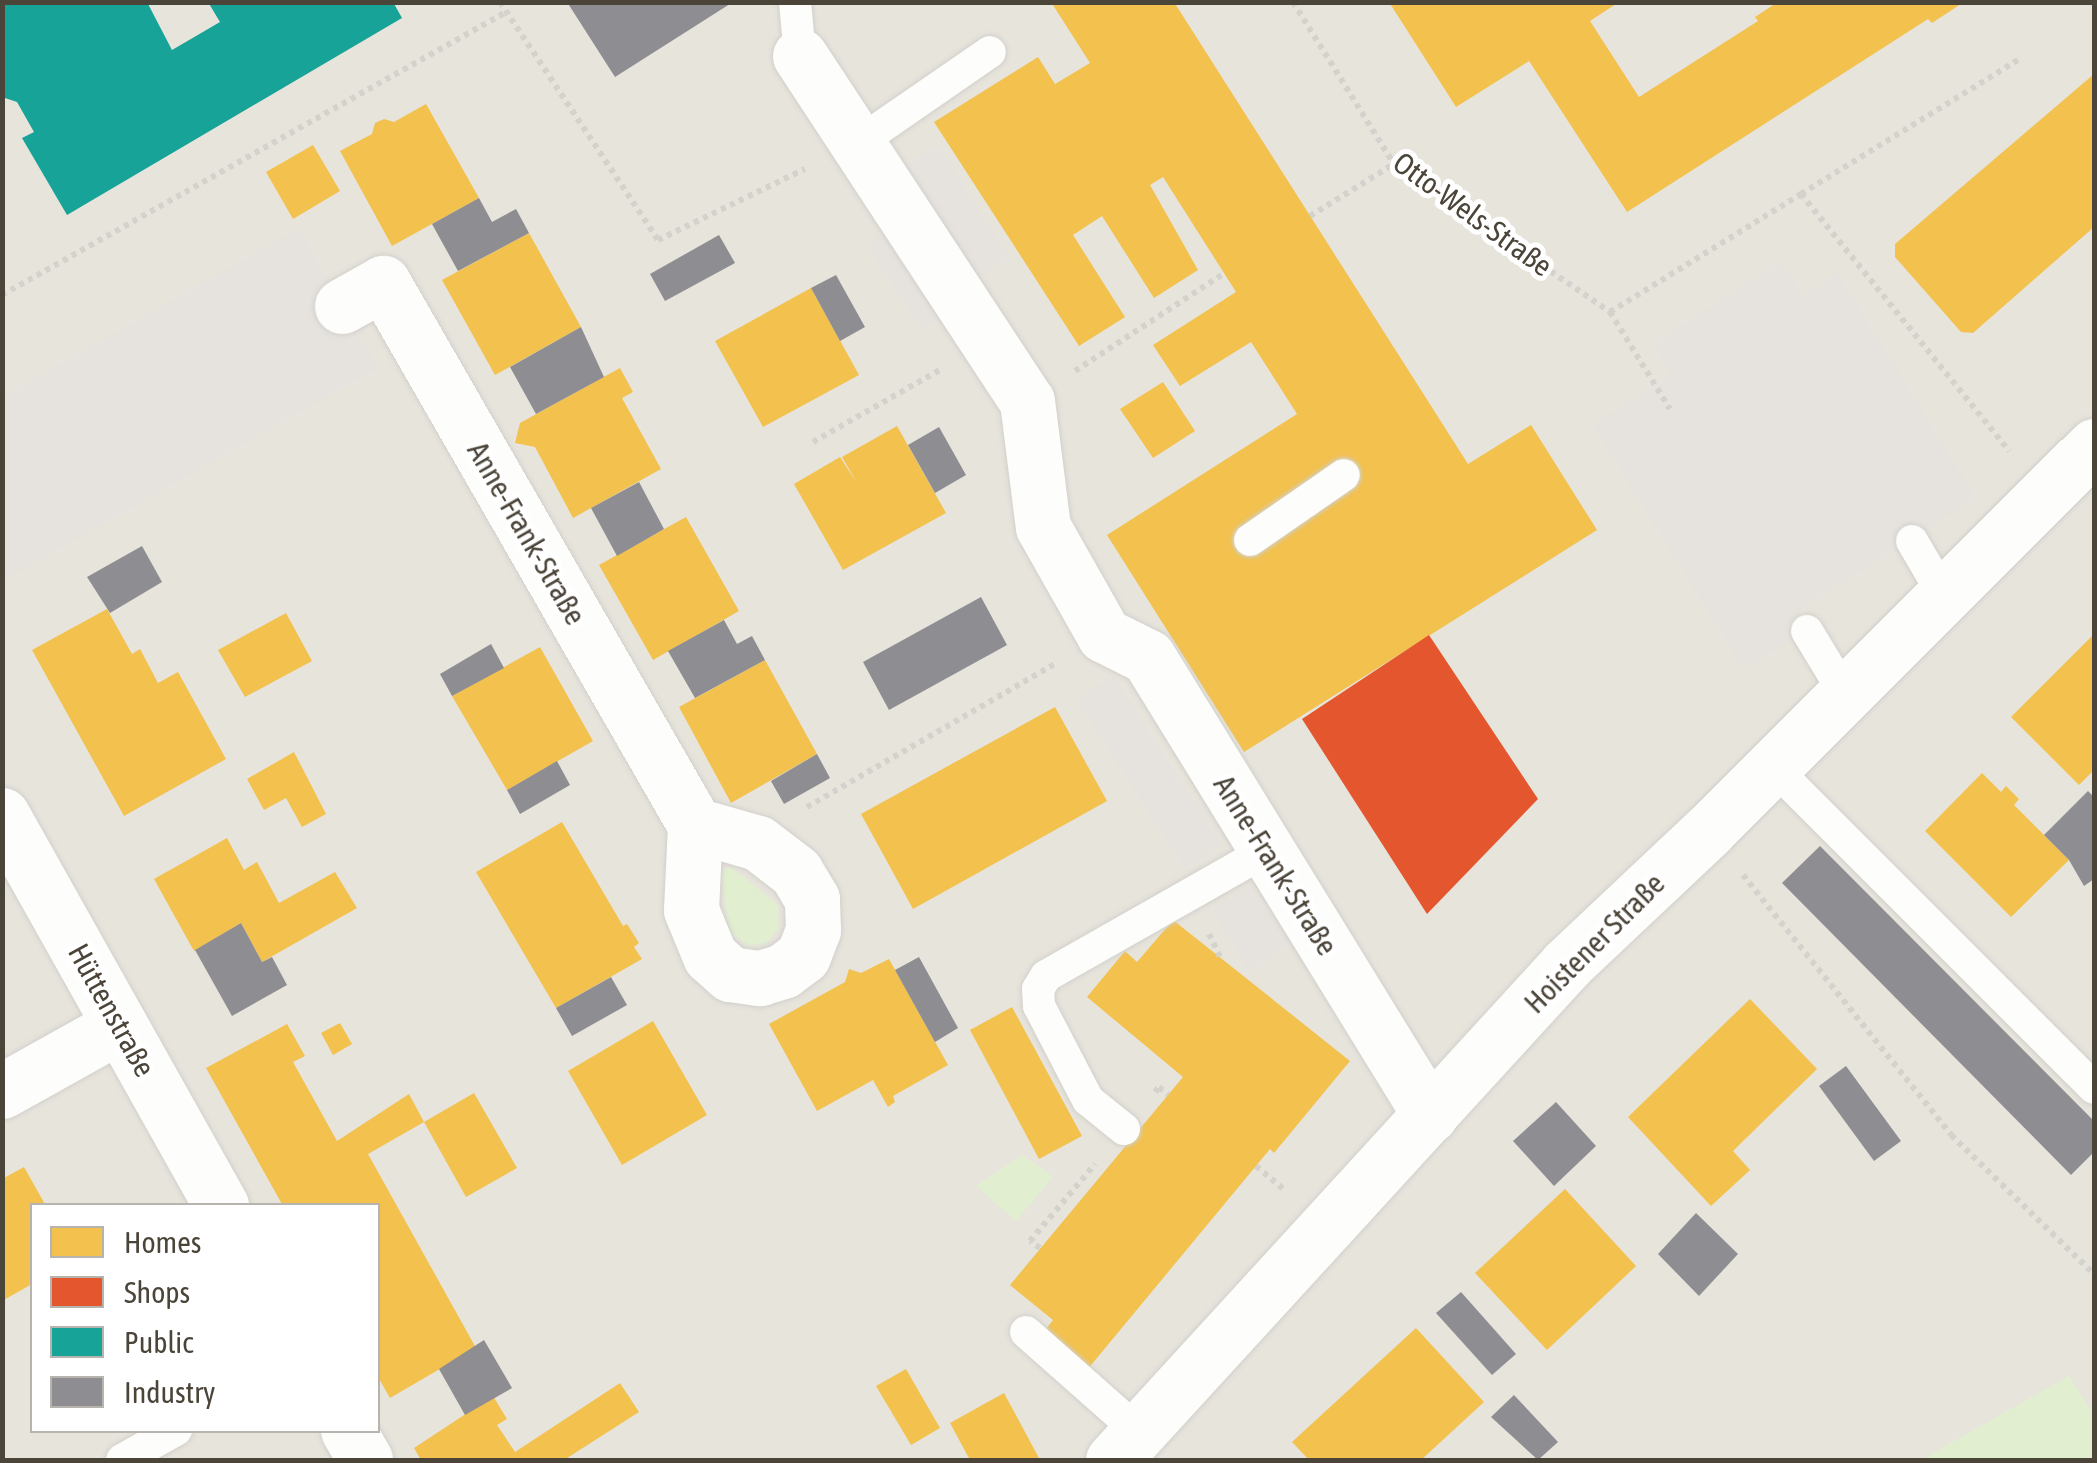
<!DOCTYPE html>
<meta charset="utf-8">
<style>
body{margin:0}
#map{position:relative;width:2097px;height:1463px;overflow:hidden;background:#f4f2ee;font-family:"Asap Condensed",sans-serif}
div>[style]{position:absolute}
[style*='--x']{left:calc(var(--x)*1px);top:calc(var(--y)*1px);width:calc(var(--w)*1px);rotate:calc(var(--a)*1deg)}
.residential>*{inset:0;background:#e7e4dc}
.green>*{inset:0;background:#e1eecf}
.parking>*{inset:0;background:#e6e3df}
.homes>*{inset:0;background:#f2c14e}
.shops>*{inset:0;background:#e4572e}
.public>*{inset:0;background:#17a398}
.industry>*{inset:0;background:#8d8d92}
.path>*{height:6px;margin-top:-3px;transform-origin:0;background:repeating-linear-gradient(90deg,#d3d2cc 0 5px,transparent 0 10px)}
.roads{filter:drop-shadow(0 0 2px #d2d0cb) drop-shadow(0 0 2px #d2d0cb)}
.lane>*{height:32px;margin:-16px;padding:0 16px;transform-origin:16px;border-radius:16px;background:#fdfdfc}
.street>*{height:55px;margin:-27.5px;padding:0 27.5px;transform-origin:27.5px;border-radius:27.5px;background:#fdfdfc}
span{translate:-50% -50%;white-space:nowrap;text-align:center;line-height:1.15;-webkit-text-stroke:10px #fff;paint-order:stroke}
.street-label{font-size:30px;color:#4b4439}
.frame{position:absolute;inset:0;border:5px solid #4b4439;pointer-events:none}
.legend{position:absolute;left:30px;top:1203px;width:350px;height:230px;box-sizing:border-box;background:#fff;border:2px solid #b7b4b0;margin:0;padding:12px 18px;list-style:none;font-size:30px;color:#4b4439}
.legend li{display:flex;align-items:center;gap:20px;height:50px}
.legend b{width:50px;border:2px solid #b7b4b0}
</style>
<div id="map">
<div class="residential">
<i style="clip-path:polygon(evenodd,3px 3px,2094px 3px,2094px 1460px,3px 1460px,3px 3px,32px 1206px,378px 1206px,378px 1430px,32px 1430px,32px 1206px)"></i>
</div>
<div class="green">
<i style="clip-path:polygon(731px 867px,778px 905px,779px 928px,768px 942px,750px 946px,729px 933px,722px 877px,723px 869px)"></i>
<i style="clip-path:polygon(1023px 1155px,1053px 1177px,1016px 1221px,976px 1186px)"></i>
<i style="clip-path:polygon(2069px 1376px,2094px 1415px,2094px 1460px,1921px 1460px)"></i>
</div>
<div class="parking">
<i style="clip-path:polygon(938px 146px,1010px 257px,973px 282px,899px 169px)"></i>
<i style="clip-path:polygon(299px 228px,378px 368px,3px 581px,2px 397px)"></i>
<i style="clip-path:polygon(883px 234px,937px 320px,922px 330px,867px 245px)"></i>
<i style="clip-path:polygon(1782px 261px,1803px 296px,1838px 273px,1976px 498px,1797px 612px,1807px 631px,1744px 669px,1592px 425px,1670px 376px,1652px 344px)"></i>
<i style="clip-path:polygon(1113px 676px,1222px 845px,1185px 869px,1076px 699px)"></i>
<i style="clip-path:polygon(1250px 888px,1290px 940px,1250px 972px,1212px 909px)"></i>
</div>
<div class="homes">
<i style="clip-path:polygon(1051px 2px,1174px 2px,1468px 464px,1531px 425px,1597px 530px,1244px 752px,1107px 535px,1297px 414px,1251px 342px,1180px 386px,1153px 345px,1236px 292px,1163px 177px,1150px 185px,1198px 270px,1154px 298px,1102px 216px,1073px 235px,1125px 317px,1079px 346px,934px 122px,1038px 57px,1055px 84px,1090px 63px)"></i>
<i style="clip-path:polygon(1389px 2px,1619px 2px,1590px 21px,1639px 97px,1758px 21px,1755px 17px,1778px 2px,1964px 2px,1932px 23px,1928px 19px,1627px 212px,1529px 61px,1456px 107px)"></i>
<i style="clip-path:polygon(2094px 74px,2094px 227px,1973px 333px,1961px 332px,1895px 257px,1895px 244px)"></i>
<i style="clip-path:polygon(426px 104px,479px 198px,392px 246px,340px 151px,372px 134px,375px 123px,384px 119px,394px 122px)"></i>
<i style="clip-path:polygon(313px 145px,340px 191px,293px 219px,266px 172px)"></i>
<i style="clip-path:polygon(529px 233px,581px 327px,495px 375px,442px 280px)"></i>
<i style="clip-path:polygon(811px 288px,859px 375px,763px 427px,715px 341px)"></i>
<i style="clip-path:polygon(620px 368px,633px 392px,622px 398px,661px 469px,573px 518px,535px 447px,515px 443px,520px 423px)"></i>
<i style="clip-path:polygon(1163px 382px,1195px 431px,1153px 458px,1120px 409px)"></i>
<i style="clip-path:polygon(897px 426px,946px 513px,843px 570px,794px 484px,840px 457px,857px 483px,842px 457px)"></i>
<i style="clip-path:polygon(686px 517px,739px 611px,653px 660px,599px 565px)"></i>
<i style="clip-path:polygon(107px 609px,132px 654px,140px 649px,158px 683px,178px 672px,226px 759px,124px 816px,32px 650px)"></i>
<i style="clip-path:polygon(286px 613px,312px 661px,245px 697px,218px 650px)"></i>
<i style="clip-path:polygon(2094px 634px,2094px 770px,2079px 785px,2011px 717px)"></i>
<i style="clip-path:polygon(540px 647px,593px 741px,507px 790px,452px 696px)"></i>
<i style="clip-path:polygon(765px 660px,817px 754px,731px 803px,679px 707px)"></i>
<i style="clip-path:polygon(1055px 707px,1107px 801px,913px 909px,861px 814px)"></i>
<i style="clip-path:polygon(294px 752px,326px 814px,302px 827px,286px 798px,264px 810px,247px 779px)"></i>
<i style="clip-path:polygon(1982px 773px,2001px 792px,2006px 786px,2019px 799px,2014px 805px,2069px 860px,2011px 917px,1925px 831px)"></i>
<i style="clip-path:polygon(562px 822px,623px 926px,627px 924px,639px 943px,634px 947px,642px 959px,556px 1008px,476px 872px)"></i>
<i style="clip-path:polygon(227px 838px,244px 870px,257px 862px,279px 903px,335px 872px,357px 908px,262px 962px,241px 923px,194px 951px,154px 879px)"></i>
<i style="clip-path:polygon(1173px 920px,1350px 1061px,1274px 1153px,1270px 1149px,1087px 1370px,1043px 1333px,1053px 1320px,1010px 1285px,1183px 1077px,1087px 997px,1125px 951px,1137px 962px)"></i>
<i style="clip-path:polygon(889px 959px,948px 1065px,893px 1096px,895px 1102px,888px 1107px,873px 1080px,817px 1111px,769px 1024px,845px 982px,849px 969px,861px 973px)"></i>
<i style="clip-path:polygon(1750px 999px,1817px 1069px,1733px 1151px,1750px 1170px,1711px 1206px,1628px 1117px)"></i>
<i style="clip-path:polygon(1012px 1007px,1082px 1136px,1039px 1159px,970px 1030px)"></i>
<i style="clip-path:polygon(653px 1021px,707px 1115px,622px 1165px,568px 1071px)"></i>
<i style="clip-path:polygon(340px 1023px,352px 1044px,333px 1055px,321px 1033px)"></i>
<i style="clip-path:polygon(287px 1024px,305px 1056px,293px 1062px,337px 1141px,409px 1094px,424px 1122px,368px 1154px,476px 1348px,390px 1398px,378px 1377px,378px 1206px,283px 1206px,206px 1068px)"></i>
<i style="clip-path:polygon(474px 1093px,517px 1168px,466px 1197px,424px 1122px)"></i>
<i style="clip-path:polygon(24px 1167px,46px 1206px,32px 1206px,32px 1284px,2px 1301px,2px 1179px)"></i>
<i style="clip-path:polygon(1565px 1189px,1636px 1266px,1547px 1350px,1475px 1273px)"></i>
<i style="clip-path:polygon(1416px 1328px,1484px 1402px,1421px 1460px,1309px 1460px,1292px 1442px)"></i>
<i style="clip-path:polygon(906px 1369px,940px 1428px,911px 1445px,876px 1386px)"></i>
<i style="clip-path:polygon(620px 1383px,639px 1412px,564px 1460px,421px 1460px,414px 1448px,493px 1396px,507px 1419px,497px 1425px,515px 1452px)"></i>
<i style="clip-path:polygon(1004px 1393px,1040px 1460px,970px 1460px,950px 1423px)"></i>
</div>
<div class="shops">
<i style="clip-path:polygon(1429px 635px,1538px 799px,1427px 914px,1302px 719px)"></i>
</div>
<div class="public">
<i style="clip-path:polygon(2px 2px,147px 2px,172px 50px,220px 22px,208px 2px,393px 2px,402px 18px,67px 215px,22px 138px,34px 132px,17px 102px,2px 97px)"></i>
</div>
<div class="industry">
<i style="clip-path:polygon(567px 2px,631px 5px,733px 2px,615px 77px)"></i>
<i style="clip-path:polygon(479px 198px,492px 222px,516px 209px,529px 233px,458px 271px,432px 224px)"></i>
<i style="clip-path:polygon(719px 235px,735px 263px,665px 301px,650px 274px)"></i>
<i style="clip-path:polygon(836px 275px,865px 327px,840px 341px,811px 288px)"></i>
<i style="clip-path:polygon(581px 327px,604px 377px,536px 414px,510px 367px)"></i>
<i style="clip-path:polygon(939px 427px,966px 475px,935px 493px,908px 445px)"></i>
<i style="clip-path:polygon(639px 482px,664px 529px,617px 556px,591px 508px)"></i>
<i style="clip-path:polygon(142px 546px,162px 582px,110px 613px,87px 577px)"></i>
<i style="clip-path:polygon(981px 597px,1007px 645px,889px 710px,863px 662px)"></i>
<i style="clip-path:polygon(724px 620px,737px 644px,752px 636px,765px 660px,695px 698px,668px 651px)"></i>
<i style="clip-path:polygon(491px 644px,504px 668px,452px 696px,440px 674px)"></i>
<i style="clip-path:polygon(817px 754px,830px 778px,784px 804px,771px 781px)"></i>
<i style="clip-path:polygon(557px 761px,570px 785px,520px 814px,507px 790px)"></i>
<i style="clip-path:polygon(2088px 791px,2094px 797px,2094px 879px,2084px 886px,2069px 860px,2044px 835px)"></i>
<i style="clip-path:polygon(1820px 846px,2094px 1121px,2094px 1152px,2071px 1175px,1782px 883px)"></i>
<i style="clip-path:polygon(241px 923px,262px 962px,272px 957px,287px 985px,232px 1016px,195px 950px)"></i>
<i style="clip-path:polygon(919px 957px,958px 1028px,935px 1042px,895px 970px)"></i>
<i style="clip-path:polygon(611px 977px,627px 1005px,572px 1036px,556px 1008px)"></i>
<i style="clip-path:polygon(1846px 1066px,1901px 1141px,1874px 1161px,1819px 1086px)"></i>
<i style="clip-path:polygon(1556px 1102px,1596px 1146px,1554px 1186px,1513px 1141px)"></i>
<i style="clip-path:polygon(1696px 1213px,1738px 1254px,1699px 1296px,1658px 1254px)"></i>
<i style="clip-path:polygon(1461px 1292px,1516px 1354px,1492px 1375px,1436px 1313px)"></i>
<i style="clip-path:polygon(484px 1340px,512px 1388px,465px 1415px,439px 1369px)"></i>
<i style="clip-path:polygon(1514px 1395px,1558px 1442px,1538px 1460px,1491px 1417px)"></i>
</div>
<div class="path">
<i style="--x:500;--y:2;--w:286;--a:56.4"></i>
<i style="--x:658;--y:240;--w:163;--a:-25.8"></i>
<i style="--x:1293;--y:2;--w:191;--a:58.1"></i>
<i style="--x:1394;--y:164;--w:262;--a:34.4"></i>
<i style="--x:1610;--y:312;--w:114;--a:58.3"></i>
<i style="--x:1801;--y:194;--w:255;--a:-31.7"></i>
<i style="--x:1310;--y:216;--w:99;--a:-31.8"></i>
<i style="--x:2;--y:295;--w:578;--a:-29.31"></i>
<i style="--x:1610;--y:312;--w:225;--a:-31.7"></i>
<i style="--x:1801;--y:194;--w:331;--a:51"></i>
<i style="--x:1075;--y:371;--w:177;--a:-33.2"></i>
<i style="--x:813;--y:442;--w:146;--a:-29.6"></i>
<i style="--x:807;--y:807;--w:288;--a:-30"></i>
<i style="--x:1743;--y:875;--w:333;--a:51.3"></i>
<i style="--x:1951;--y:1135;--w:199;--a:44.2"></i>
<i style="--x:1209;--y:934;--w:30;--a:64"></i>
<i style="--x:1155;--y:1092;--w:6;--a:-51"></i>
<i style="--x:1159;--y:1087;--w:12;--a:42"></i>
<i style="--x:1256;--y:1166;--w:38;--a:40"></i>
<i style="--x:1040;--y:1248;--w:12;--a:-145"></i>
<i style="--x:1030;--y:1241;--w:101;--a:-49.8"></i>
</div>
<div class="roads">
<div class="lane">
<i style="--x:795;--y:2;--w:54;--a:84.7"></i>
<i style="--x:858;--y:143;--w:160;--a:-34.6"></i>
<i style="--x:1250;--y:540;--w:114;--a:-34.7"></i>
<i style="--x:1912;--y:541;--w:61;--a:59.7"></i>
<i style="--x:1807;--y:631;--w:71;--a:58.8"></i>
<i style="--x:1772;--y:766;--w:455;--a:45"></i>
<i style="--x:1124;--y:1129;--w:46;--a:-141.1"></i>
<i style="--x:1088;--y:1100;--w:106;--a:-117.5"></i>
<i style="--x:1039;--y:1006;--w:17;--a:-93"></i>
<i style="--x:1038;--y:989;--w:15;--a:-58"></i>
<i style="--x:1046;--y:976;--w:255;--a:-29.6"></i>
<i style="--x:1026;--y:1332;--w:152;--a:41.5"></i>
<i style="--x:122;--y:1460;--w:62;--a:-29.1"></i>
</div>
<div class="street">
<i style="--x:800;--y:56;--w:413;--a:56.7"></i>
<i style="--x:1027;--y:401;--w:127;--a:82.8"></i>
<i style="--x:1043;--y:527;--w:124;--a:60.5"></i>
<i style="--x:1104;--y:635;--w:49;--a:26.6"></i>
<i style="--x:1148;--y:657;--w:538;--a:58.38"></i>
<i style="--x:342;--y:306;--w:47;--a:-29.3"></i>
<i style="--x:383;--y:283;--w:625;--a:60.07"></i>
<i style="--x:695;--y:825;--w:85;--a:92.7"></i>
<i style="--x:691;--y:910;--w:50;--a:67.6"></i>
<i style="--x:710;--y:956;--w:27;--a:42"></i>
<i style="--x:730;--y:974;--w:30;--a:8"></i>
<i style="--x:760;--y:978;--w:24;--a:-17"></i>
<i style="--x:783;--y:971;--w:25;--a:-37"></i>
<i style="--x:803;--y:956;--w:28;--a:-69"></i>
<i style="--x:813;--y:930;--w:31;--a:-92"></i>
<i style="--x:812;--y:899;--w:31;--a:-121"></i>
<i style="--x:796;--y:872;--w:48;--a:-142.7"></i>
<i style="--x:758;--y:843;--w:66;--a:-164.1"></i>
<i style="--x:2;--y:815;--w:448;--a:60.7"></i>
<i style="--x:2;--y:1091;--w:135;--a:-29.2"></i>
<i style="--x:348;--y:1430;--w:34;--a:60"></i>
<i style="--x:1113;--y:1460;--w:672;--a:-47.53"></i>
<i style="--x:1567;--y:964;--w:194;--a:-43.3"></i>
<i style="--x:1708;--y:831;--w:545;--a:-44.93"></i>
</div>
</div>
<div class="street-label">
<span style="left:1473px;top:214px;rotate:36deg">Otto-Wels-Straße</span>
<span style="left:527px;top:533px;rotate:60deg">Anne-Frank-Straße</span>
<span style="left:1276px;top:865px;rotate:58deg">Anne-Frank-Straße</span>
<span style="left:1594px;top:943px;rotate:-45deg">Hoistener Straße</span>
<span style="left:112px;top:1010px;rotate:61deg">Hüttenstraße</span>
</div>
<div class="frame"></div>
<ul class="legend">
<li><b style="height:28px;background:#f2c14e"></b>Homes</li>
<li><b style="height:28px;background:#e4572e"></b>Shops</li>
<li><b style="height:28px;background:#17a398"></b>Public</li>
<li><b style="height:28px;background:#8d8d92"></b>Industry</li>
</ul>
</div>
